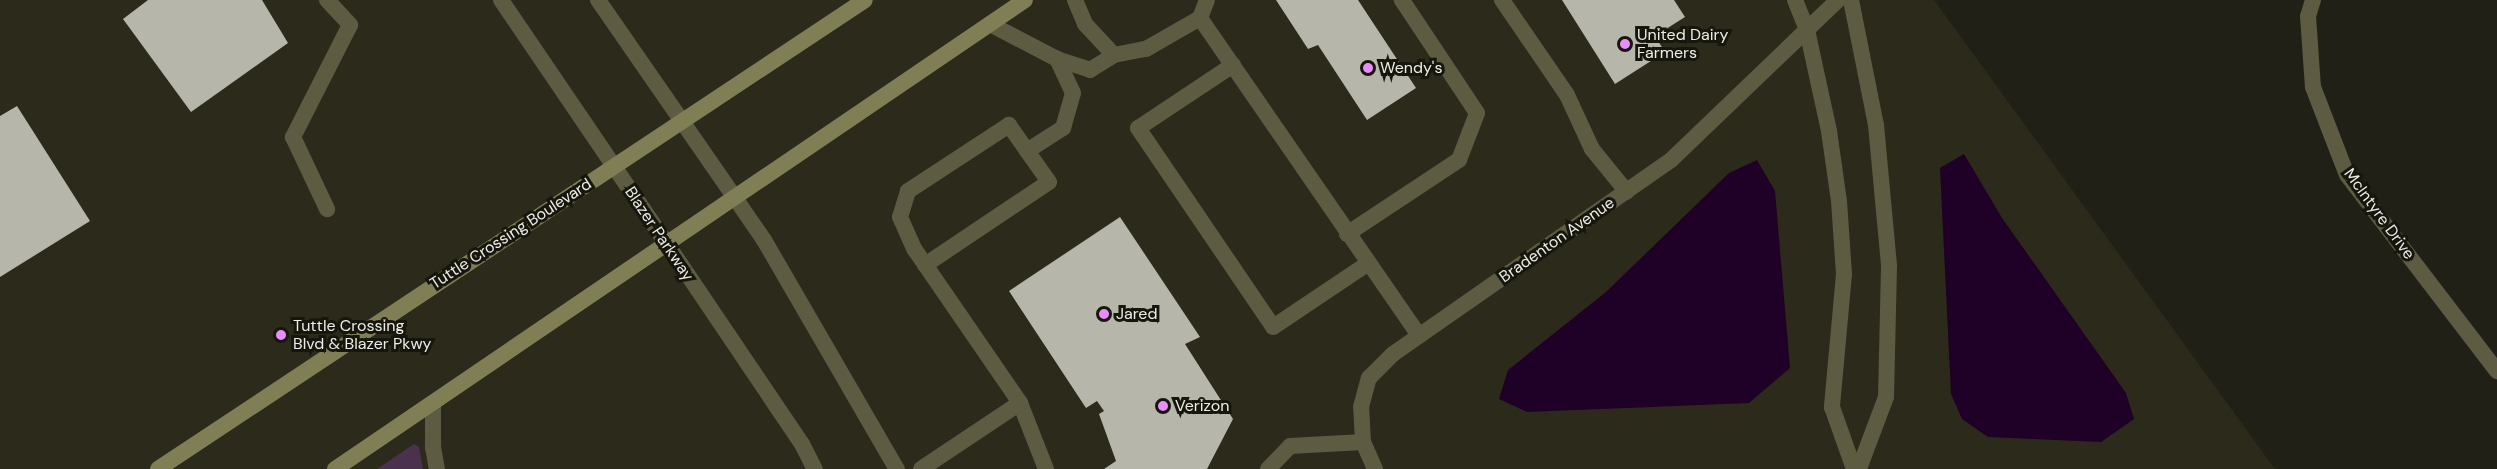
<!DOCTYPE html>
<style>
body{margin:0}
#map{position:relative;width:2497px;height:469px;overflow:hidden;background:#202016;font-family:"DM Sans",sans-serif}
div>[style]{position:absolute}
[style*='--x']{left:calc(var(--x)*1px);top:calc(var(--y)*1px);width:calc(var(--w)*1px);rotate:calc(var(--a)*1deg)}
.built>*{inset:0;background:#2b2a1b}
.green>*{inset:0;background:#4a324f}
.water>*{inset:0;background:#1f0026}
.building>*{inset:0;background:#b7b6aa}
.service>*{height:16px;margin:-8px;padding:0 8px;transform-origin:8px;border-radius:8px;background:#5d5b42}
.minor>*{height:16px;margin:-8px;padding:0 8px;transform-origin:8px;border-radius:8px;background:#5d5b42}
.tertiary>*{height:16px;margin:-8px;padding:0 8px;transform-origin:8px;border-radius:8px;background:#5d5b42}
.secondary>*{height:16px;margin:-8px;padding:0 8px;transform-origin:8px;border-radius:8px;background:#807e55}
.dots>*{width:16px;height:16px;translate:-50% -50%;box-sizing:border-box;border:3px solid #17160d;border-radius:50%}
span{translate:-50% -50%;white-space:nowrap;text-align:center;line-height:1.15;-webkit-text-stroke:6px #17160d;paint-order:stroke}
.poi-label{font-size:16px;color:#edede7}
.left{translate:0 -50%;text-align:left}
.street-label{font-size:16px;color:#edede7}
</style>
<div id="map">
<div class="built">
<i style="clip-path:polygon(0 0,1934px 0,2275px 469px,0 469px)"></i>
</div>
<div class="green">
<i style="clip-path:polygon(414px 444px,419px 447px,423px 469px,377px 469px)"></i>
</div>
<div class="water">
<i style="clip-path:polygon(1964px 154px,2002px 218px,2126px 393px,2134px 419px,2101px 442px,1988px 437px,1962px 419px,1951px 394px,1940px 168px)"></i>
<i style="clip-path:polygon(1757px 160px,1775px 191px,1790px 368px,1749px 403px,1527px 412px,1499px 399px,1508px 370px,1606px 292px,1729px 173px)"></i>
</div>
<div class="building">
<i style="clip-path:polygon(148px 0,262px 0,288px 43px,191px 112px,123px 19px)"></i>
<i style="clip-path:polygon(1276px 0,1358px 0,1416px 88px,1367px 120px,1318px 45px,1308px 49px)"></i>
<i style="clip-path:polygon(1562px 0,1674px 0,1685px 17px,1655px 36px,1665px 52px,1615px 84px)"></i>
<i style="clip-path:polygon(17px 106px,90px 221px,0 277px,0 116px)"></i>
<i style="clip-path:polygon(1120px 217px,1200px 337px,1185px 344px,1233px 419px,1207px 469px,1104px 469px,1116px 461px,1099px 414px,1104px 411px,1097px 401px,1086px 408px,1009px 291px)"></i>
</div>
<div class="service">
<i style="--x:327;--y:0;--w:34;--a:47"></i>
<i style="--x:350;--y:25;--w:126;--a:117"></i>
<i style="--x:293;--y:137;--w:80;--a:64.7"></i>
<i style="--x:1075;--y:0;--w:26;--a:67"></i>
<i style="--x:1085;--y:24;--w:42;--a:46.9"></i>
<i style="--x:1502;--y:0;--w:115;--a:55.6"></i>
<i style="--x:1567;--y:95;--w:60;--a:65.2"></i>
<i style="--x:1592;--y:149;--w:55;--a:50.9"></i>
<i style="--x:1200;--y:18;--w:386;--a:55.4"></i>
<i style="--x:990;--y:24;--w:76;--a:27.6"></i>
<i style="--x:1057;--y:59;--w:35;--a:18"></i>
<i style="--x:1090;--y:70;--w:28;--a:-32"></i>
<i style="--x:1114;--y:55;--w:33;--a:-11"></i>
<i style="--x:1146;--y:49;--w:62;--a:-29.9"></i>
<i style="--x:1200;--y:18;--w:19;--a:-69"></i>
<i style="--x:1233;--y:65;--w:114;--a:146.4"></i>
<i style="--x:1138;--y:128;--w:240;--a:55.8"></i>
<i style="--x:1273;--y:327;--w:113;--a:-33.8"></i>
<i style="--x:1027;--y:151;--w:43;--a:-32.6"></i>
<i style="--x:1063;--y:128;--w:36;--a:-74"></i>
<i style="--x:1073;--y:93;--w:38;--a:-115"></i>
<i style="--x:1347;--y:234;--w:134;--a:-33.5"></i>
<i style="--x:1459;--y:160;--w:50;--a:-69"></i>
<i style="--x:1477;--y:113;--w:136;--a:-123.6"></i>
<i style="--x:925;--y:265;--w:149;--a:-33.8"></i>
<i style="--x:1049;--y:182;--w:70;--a:-125.1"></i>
<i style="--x:1009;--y:125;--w:121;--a:146.8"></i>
<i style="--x:908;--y:191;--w:27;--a:107"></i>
<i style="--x:900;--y:217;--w:36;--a:66"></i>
<i style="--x:915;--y:250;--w:186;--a:55.5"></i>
<i style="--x:1020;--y:403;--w:71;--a:68.5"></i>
<i style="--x:433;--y:403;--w:44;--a:90"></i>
<i style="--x:433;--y:447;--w:22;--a:80"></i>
<i style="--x:921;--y:469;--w:119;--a:-33.7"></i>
<i style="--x:1268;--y:469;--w:32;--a:-46"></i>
<i style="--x:1290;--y:446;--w:73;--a:-3.1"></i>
</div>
<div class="minor">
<i style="--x:1795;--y:0;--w:32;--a:68"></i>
<i style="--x:1807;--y:30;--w:103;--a:77.7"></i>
<i style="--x:1829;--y:131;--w:71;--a:81.9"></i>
<i style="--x:1839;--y:201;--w:73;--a:86.1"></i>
<i style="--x:1844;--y:274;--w:134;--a:95.2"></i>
<i style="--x:1832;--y:407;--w:66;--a:70.5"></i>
<i style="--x:1851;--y:0;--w:127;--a:78.7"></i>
<i style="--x:1876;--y:125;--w:142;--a:84.7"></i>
<i style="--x:1889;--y:266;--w:131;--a:91.3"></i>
<i style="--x:1886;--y:397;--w:77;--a:110.6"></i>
<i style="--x:2313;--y:0;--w:17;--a:107"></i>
<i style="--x:2308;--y:16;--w:71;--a:86"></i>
<i style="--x:2313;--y:87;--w:94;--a:68.9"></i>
<i style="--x:2347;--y:175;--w:247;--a:52.6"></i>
<i style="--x:735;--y:198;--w:51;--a:55.4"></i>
<i style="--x:764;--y:240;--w:265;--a:59.9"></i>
<i style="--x:667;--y:244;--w:241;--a:56"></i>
<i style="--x:802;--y:444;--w:28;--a:63"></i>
<i style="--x:1375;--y:469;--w:30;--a:-114"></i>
<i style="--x:1363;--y:442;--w:35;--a:-93"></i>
<i style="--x:1361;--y:407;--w:30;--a:-75"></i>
<i style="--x:1369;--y:378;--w:34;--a:-45"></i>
<i style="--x:1393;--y:354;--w:339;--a:-34.9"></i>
<i style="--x:1671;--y:160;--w:231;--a:-43.8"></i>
</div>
<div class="tertiary">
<i style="--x:501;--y:0;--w:295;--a:55.8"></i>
<i style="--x:598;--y:0;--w:241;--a:55.3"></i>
</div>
<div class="secondary">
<i style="--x:158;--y:469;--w:848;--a:-33.56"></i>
<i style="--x:335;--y:469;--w:834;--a:-34.2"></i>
</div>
<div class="dots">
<i style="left:1625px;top:44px;background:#e98dfe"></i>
<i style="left:1368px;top:68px;background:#e98dfe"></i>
<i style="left:1104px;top:314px;background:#e98dfe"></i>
<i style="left:281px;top:335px;background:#e98dfe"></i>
<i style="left:1163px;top:406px;background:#e98dfe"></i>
</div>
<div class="poi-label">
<span class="left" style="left:1637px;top:44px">United Dairy<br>Farmers</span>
<span class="left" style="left:1380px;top:68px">Wendy's</span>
<span class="left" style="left:1116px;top:314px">Jared</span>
<span class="left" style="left:293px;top:335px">Tuttle Crossing<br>Blvd &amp; Blazer Pkwy</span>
<span class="left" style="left:1175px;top:406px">Verizon</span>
</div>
<div class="street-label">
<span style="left:2379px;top:214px;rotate:54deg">McIntyre Drive</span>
<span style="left:511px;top:234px;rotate:-33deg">Tuttle Crossing Boulevard</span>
<span style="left:659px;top:234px;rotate:56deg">Blazer Parkway</span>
<span style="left:1557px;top:240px;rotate:-35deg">Bradenton Avenue</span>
</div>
</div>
